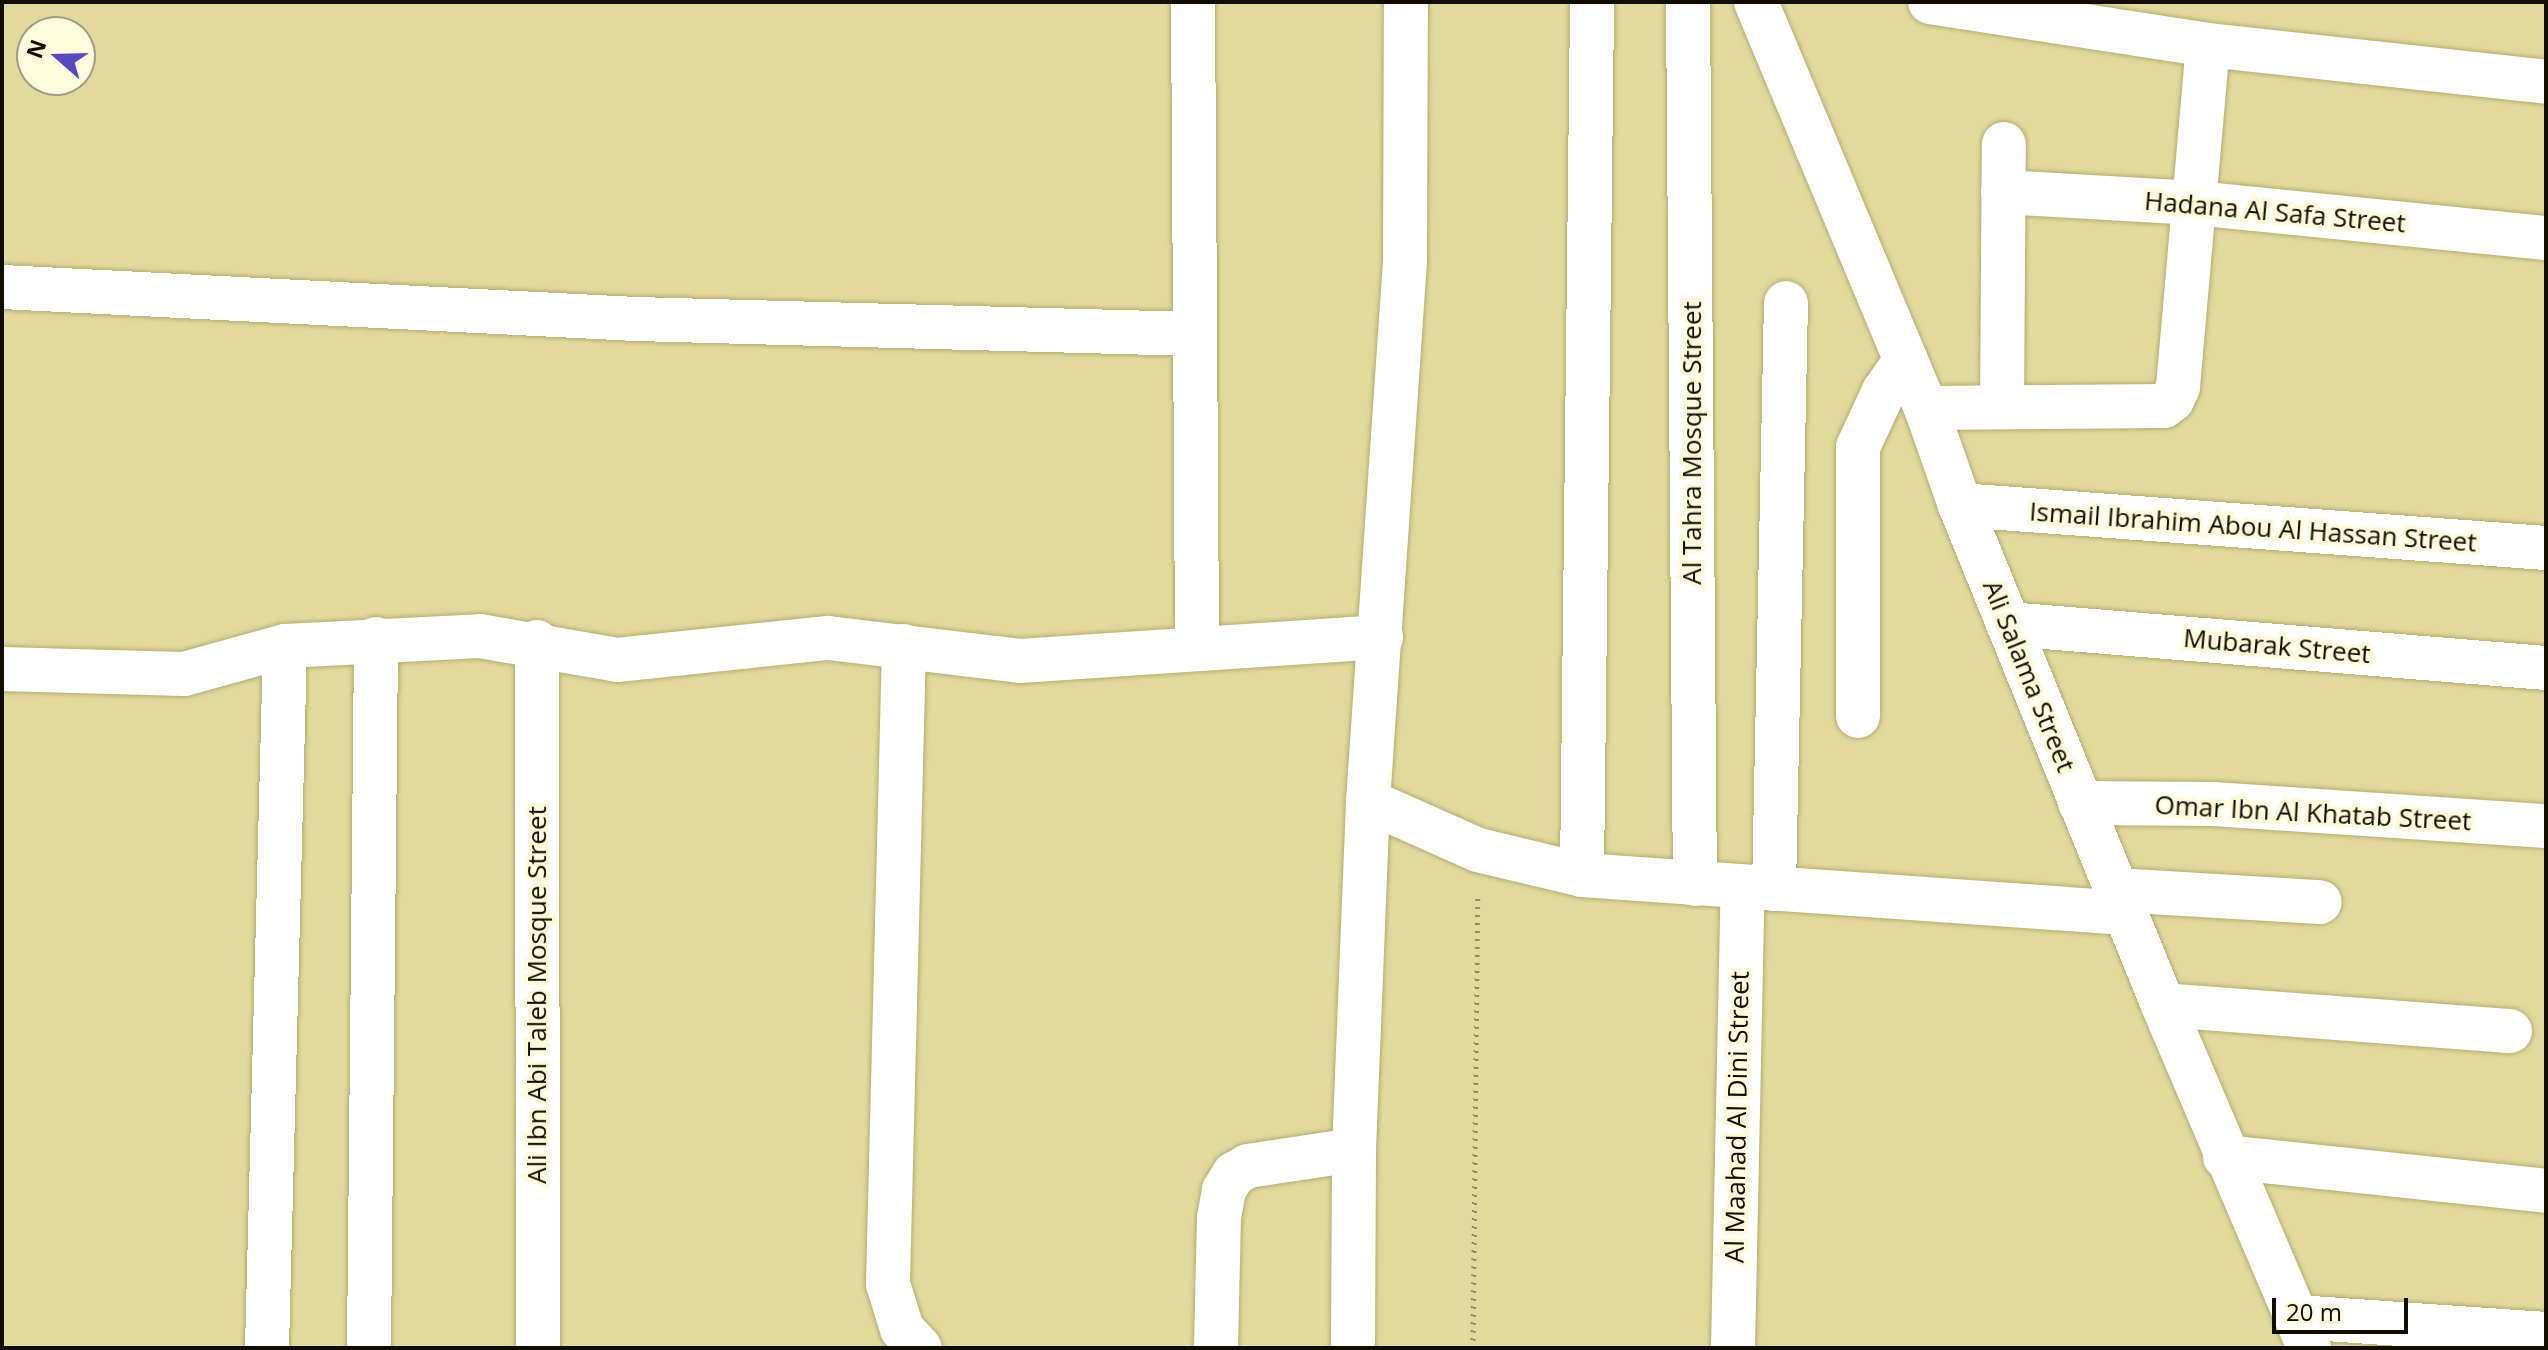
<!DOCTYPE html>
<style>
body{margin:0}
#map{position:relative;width:2548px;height:1350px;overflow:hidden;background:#e2da9d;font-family:"Open Sans",sans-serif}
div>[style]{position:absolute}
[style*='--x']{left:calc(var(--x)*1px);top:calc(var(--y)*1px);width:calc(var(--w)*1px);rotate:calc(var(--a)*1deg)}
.path>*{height:5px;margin-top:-2.5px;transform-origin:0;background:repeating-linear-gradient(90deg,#908a60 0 2px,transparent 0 8px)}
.roads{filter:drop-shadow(0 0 2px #b3ac70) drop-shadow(0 0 2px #b3ac70)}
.minor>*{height:44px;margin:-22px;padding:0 22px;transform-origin:22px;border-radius:22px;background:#fff}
.tertiary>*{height:44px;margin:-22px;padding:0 22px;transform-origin:22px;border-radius:22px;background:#fff}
span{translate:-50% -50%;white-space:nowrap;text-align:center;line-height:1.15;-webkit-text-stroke:8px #fefadc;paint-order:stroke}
.street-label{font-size:26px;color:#100d00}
.frame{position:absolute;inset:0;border:4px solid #100d00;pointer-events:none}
.north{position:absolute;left:16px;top:16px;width:80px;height:80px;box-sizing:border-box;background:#fefadc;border:2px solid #9f9b84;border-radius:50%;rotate:290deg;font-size:22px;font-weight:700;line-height:32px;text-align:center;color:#100d00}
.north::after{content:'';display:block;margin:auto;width:28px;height:36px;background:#5549c1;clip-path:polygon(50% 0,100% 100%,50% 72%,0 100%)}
.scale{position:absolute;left:2272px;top:1298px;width:136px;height:36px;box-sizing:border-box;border:4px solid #100d00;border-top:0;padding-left:10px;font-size:24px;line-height:28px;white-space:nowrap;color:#100d00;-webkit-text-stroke:6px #fefadc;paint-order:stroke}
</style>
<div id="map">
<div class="path">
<i style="--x:1473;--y:1348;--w:453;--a:-89.4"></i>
</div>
<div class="roads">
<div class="minor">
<i style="--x:1193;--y:2;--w:643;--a:89.64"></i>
<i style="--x:1688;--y:2;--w:882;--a:89.55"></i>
<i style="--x:1930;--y:2;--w:281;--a:8.8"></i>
<i style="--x:2208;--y:45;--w:340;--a:6.2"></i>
<i style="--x:2003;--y:192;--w:192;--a:3.3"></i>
<i style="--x:2195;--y:203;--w:353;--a:5.7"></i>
<i style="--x:2;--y:287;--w:635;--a:2.89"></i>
<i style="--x:636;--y:319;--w:559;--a:1.54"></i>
<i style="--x:2002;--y:407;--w:263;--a:-89.6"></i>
<i style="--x:1926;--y:408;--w:238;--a:-0.5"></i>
<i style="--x:2164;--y:406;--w:10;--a:-37"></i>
<i style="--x:2172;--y:400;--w:14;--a:-65"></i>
<i style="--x:2178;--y:387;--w:343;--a:-85"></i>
<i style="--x:1960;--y:505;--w:588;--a:4.2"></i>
<i style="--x:2008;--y:624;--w:540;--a:4.68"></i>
<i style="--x:537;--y:642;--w:706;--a:89.92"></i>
<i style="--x:904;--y:646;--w:638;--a:91.44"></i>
<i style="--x:888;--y:1284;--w:47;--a:72.7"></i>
<i style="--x:902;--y:1329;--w:26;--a:47"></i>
<i style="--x:2;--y:669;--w:182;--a:1.6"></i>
<i style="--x:184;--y:674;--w:105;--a:-15.5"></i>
<i style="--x:285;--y:646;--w:195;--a:-2.9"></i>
<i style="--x:480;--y:636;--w:139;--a:9.9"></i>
<i style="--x:617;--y:660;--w:212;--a:-6"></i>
<i style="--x:828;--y:638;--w:193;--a:6.8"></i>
<i style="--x:1020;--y:661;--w:362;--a:-3.8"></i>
<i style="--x:1858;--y:716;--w:269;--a:-90"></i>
<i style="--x:1858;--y:447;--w:62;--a:-65.1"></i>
<i style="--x:1884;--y:391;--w:38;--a:-55"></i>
<i style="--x:1368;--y:801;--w:120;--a:24"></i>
<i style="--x:1478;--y:850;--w:107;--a:13.5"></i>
<i style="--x:1582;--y:875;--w:544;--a:4"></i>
<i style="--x:2080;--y:803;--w:133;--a:0.4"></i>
<i style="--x:2213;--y:804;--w:334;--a:3.8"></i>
<i style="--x:1582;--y:875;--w:873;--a:-89.34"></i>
<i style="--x:1774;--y:889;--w:586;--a:-88.83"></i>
<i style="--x:2116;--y:890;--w:204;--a:3.4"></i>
<i style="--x:2163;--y:1005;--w:348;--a:4.3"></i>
<i style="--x:2225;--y:1157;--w:323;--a:6"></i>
<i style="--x:2297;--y:1317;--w:250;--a:3.9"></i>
<i style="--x:267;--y:1348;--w:702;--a:-88.53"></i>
<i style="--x:369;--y:1348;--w:709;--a:-89.43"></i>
<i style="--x:1216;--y:1348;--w:130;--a:-88.7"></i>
<i style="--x:1219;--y:1218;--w:28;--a:-80"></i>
<i style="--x:1224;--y:1190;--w:19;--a:-58"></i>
<i style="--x:1234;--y:1174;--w:16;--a:-30"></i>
<i style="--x:1248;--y:1166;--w:107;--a:-8.6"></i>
<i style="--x:1353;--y:1348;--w:198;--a:-89.7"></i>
<i style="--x:1354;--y:1150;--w:349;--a:-87.7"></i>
<i style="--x:1368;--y:801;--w:541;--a:-86.08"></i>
<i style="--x:1405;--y:261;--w:259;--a:-89.8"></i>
<i style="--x:1733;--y:1348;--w:461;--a:-88.8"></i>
</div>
<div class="tertiary">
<i style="--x:1756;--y:2;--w:440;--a:67.3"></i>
<i style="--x:1926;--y:408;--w:103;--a:70.7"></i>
<i style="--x:1960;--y:505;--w:540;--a:67.9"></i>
<i style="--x:2163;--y:1005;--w:373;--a:66.9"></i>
</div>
</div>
<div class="street-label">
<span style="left:2275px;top:212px;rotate:5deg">Hadana Al Safa Street</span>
<span style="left:1692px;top:443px;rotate:-90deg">Al Tahra Mosque Street</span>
<span style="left:2253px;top:527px;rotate:4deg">Ismail Ibrahim Abou Al Hassan Street</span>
<span style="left:2277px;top:646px;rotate:5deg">Mubarak Street</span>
<span style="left:2029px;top:676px;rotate:68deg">Ali Salama Street</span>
<span style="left:2313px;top:813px;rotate:3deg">Omar Ibn Al Khatab Street</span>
<span style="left:537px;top:995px;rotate:-90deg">Ali Ibn Abi Taleb Mosque Street</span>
<span style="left:1737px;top:1117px;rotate:-89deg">Al Maahad Al Dini Street</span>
</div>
<div class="frame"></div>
<div class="north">N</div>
<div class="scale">20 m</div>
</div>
